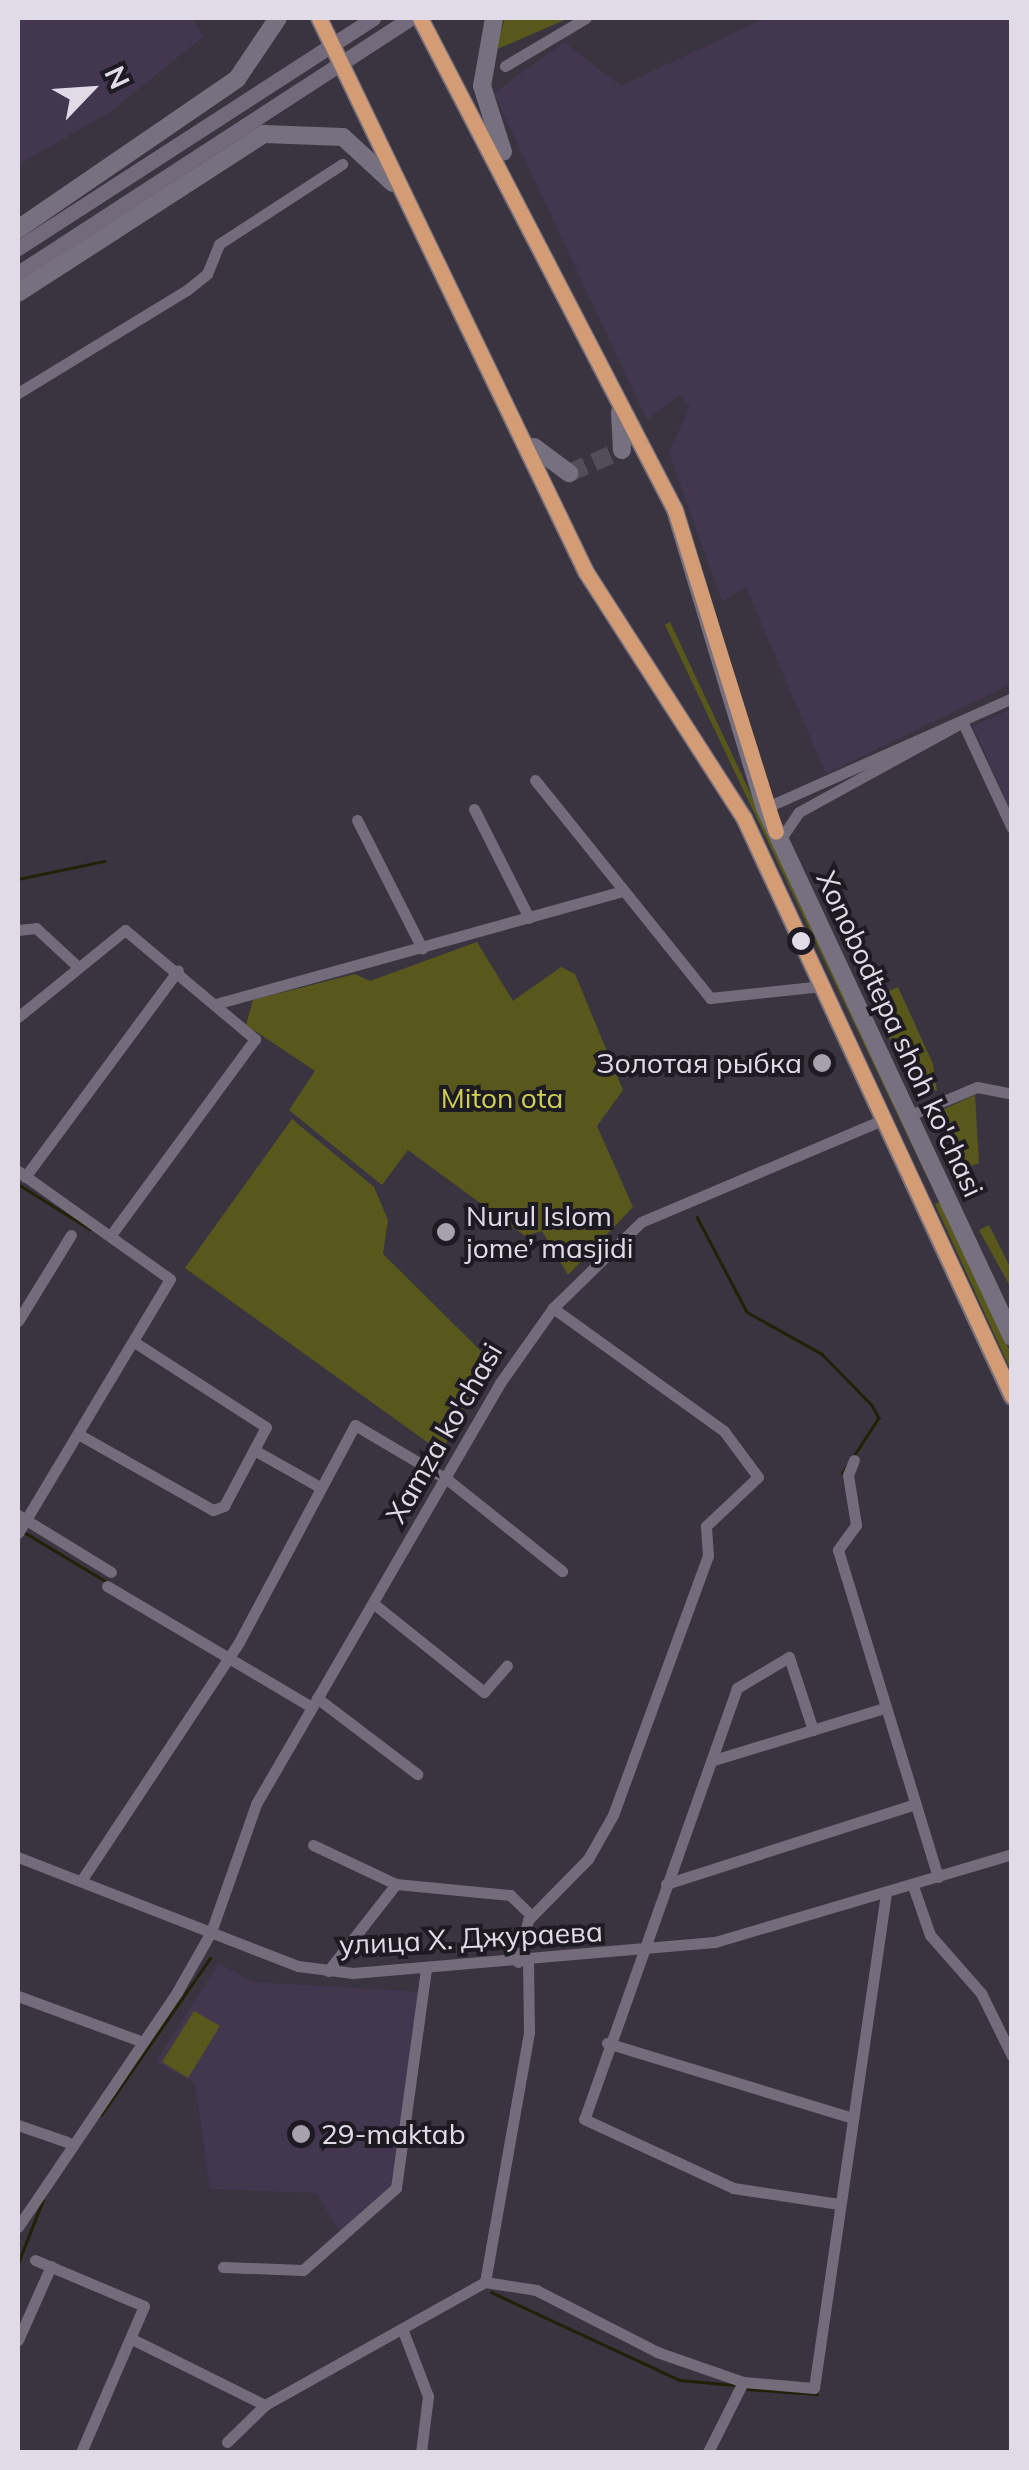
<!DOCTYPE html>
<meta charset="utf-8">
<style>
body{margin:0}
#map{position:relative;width:1029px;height:2470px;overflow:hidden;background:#39343f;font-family:Mulish,sans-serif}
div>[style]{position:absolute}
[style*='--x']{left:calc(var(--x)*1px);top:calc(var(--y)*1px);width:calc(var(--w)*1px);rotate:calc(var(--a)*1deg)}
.built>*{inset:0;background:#43374f}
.green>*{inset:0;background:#58581d}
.stream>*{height:2.5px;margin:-1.25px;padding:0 1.25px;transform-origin:1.25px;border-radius:1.25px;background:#212107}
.highway-tunnel>*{height:18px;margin-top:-9px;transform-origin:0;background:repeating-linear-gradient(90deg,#524d58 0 18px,transparent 0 27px)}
.minor>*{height:11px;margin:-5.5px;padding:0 5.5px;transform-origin:5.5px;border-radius:5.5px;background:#746b7b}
.major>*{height:15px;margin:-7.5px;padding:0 7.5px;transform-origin:7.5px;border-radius:7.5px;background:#736b7b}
.highway>*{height:18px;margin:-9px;padding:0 9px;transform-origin:9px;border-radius:9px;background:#77707e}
.bus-1>*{height:15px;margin:-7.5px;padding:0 7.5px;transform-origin:7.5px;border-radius:7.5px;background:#d39c74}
.dots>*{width:28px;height:28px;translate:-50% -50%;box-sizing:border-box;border:5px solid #1e1a23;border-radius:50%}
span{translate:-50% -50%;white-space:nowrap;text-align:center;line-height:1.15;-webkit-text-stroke:8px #1e1a23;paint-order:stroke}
.street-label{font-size:28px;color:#e1dbe8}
.poi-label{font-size:28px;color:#e1dbe8}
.right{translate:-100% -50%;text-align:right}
.left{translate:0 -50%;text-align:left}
.park-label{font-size:28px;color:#ced051}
.frame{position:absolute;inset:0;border:20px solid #e1dbe8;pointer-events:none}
.north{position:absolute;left:40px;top:40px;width:100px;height:100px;-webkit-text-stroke:8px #1e1a23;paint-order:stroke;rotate:65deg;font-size:28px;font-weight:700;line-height:40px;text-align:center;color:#e1dbe8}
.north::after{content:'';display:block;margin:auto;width:35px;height:45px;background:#e1dbe8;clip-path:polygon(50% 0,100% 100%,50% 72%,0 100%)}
</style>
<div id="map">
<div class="built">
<i style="clip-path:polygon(18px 18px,192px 18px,203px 37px,110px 112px,18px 165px)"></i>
<i style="clip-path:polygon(765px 18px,1011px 18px,1011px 684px,826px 774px,746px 587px,722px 601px,669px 453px,690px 406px,680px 395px,647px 420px,494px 93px,564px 42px,621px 86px)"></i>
<i style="clip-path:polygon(1011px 709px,1011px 812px,973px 726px)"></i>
<i style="clip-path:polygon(219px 1963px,253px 1982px,421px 1992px,391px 2185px,340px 2232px,317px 2193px,210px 2189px,195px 2083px,156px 2062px)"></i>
</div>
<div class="green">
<i style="clip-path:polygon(505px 18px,569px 18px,495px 50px)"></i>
<i style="clip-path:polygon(670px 622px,929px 1174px,927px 1177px,665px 625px)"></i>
<i style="clip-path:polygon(477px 942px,513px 1001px,561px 967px,575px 974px,623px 1090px,597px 1126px,633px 1207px,568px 1275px,542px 1231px,525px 1236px,408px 1150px,382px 1185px,289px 1110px,315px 1071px,246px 1025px,253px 1000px,355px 974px,370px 981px)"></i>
<i style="clip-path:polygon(898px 987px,933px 1064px,937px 1091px,911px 1082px,876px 1011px,872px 998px)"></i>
<i style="clip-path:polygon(975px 1095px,979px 1163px,966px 1168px,940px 1111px)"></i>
<i style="clip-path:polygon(292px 1119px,374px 1187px,388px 1220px,383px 1254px,491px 1361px,441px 1452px,185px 1268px)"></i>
<i style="clip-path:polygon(942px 1201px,1011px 1354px,1011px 1371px,935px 1204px)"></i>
<i style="clip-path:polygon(989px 1225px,1011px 1269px,1011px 1288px,979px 1230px)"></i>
<i style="clip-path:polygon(194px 2011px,220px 2026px,188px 2078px,162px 2062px)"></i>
</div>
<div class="stream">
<i style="--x:18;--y:879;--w:88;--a:-11.8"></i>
<i style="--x:18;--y:1184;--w:85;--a:32"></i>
<i style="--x:697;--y:1217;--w:107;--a:62.2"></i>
<i style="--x:747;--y:1312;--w:86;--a:29.2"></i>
<i style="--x:822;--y:1354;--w:71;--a:45.6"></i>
<i style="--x:872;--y:1405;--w:15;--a:62"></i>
<i style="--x:879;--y:1418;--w:66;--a:123.2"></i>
<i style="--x:24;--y:1532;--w:97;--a:31.1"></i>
<i style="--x:101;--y:2115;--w:191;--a:-55.2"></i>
<i style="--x:18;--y:2263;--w:68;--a:-68.4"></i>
<i style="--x:491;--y:2292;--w:208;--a:25"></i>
<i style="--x:680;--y:2380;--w:54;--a:5.3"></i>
<i style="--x:747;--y:2389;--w:70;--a:4.1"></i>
</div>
<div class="highway-tunnel">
<i style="--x:569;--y:473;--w:58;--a:-23.5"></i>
</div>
<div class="minor">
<i style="--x:505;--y:66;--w:94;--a:-30.7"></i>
<i style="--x:18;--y:393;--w:198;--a:-31.4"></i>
<i style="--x:187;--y:290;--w:26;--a:-39"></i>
<i style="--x:207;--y:274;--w:32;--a:-68"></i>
<i style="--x:219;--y:244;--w:147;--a:-33"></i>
<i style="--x:962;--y:721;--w:118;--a:65"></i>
<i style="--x:535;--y:780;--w:280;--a:51.2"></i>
<i style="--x:710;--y:998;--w:113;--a:-6.1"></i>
<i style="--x:765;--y:808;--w:270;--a:-24"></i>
<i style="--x:474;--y:809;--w:122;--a:63.2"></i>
<i style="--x:357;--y:820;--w:144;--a:63.1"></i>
<i style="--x:782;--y:837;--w:30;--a:-56"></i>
<i style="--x:799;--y:812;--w:183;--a:-28.8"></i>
<i style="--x:18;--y:930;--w:18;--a:-6"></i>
<i style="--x:36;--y:928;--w:56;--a:42.8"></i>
<i style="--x:219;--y:1003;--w:420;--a:-15.5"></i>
<i style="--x:18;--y:1017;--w:138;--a:-39.1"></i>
<i style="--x:125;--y:930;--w:170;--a:40"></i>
<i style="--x:255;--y:1039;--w:243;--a:126.3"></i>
<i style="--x:908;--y:1116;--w:75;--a:-22.8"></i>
<i style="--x:977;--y:1087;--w:36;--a:11"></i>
<i style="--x:18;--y:1171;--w:186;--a:35.4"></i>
<i style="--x:170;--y:1279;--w:296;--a:120.9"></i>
<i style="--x:25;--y:1177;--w:257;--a:-53.5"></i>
<i style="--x:18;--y:1321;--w:101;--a:-58.4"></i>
<i style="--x:78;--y:1434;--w:155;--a:29.4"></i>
<i style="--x:213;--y:1510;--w:12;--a:-20"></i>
<i style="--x:224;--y:1506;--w:89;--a:-62"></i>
<i style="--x:266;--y:1427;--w:157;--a:-147.2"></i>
<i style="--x:256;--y:1451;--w:73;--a:29.4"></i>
<i style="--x:854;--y:1460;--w:16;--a:112"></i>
<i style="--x:848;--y:1475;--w:51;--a:80.9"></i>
<i style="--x:856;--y:1525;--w:31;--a:126"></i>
<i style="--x:838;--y:1550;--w:342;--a:73"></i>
<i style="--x:18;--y:1515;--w:109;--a:31.5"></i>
<i style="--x:107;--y:1586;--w:238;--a:30.6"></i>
<i style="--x:374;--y:1604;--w:141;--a:38.7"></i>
<i style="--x:484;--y:1692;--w:35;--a:-49"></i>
<i style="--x:317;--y:1698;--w:126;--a:37.2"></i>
<i style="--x:813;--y:1730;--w:77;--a:-108.2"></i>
<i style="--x:789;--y:1657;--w:61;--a:149.2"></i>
<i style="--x:737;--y:1688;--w:457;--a:109.5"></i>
<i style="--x:584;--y:2119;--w:164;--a:24.8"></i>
<i style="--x:733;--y:2188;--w:107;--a:8.6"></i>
<i style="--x:714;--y:1760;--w:178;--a:-17"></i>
<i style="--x:313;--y:1845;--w:92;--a:25.2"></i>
<i style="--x:396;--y:1884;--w:115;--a:5.5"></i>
<i style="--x:510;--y:1895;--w:30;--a:44"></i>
<i style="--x:18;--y:1857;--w:300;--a:21.3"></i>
<i style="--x:298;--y:1966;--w:55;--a:7.3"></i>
<i style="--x:353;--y:1973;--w:363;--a:-4.9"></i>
<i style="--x:715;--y:1942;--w:310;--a:-16.5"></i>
<i style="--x:81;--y:1881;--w:287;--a:-56.5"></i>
<i style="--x:239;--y:1642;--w:246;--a:-61.9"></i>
<i style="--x:355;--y:1425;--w:108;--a:30.6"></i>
<i style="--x:448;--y:1480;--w:146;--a:38.6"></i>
<i style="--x:666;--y:1884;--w:262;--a:-17.8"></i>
<i style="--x:913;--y:1886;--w:52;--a:70.9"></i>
<i style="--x:930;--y:1935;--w:77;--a:48.7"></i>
<i style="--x:981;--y:1993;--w:70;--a:63.8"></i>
<i style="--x:518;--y:1962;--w:43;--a:-76.6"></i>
<i style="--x:528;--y:1920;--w:86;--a:-45.5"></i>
<i style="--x:588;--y:1859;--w:51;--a:-60.4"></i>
<i style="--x:613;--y:1815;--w:276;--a:-69.9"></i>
<i style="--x:708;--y:1556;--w:30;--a:-94"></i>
<i style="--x:706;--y:1526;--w:71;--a:-43.3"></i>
<i style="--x:758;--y:1477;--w:57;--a:-126.5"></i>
<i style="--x:724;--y:1431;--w:211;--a:-144.3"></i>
<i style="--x:328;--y:1971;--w:110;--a:-52"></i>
<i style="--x:18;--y:1996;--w:130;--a:20.2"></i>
<i style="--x:607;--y:2043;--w:256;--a:17"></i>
<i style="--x:18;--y:2125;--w:52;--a:19.1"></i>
<i style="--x:18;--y:2227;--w:284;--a:-55.9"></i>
<i style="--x:177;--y:1992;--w:69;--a:-60.5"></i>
<i style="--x:211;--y:1932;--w:136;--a:-70.6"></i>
<i style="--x:256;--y:1804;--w:487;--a:-59.9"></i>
<i style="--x:500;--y:1383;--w:92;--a:-54.8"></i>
<i style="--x:553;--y:1308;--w:123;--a:-44.3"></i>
<i style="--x:641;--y:1222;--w:263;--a:-22.9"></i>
<i style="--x:35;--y:2260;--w:118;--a:22.9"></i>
<i style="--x:144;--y:2306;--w:159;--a:113.3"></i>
<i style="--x:223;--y:2267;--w:80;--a:2.1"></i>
<i style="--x:303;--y:2270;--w:124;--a:-41.4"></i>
<i style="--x:396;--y:2188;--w:220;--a:-82.2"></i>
<i style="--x:485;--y:2282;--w:254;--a:-80"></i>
<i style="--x:529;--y:2032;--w:70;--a:-90.8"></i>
<i style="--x:403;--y:2331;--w:70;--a:69"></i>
<i style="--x:428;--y:2396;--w:56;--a:97.1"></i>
<i style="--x:18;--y:2340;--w:81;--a:-66"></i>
<i style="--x:134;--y:2340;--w:146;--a:26.4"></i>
<i style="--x:265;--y:2405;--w:252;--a:-29.2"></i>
<i style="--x:485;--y:2282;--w:52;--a:8.9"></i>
<i style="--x:536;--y:2290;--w:136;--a:27.1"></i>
<i style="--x:657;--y:2352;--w:91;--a:19.2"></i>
<i style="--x:743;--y:2382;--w:71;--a:4.8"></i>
<i style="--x:814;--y:2388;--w:500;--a:-81.72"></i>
<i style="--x:227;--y:2442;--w:53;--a:-44.2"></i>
<i style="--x:708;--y:2452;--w:78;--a:-63.4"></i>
</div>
<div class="major">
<i style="--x:18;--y:248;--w:423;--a:-32.9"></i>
<i style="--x:18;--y:273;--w:468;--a:-33"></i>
</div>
<div class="highway">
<i style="--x:319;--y:18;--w:615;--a:64.27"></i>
<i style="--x:586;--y:572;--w:292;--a:57.3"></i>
<i style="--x:744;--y:818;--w:638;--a:65.16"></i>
<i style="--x:420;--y:18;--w:554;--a:62.6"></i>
<i style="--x:675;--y:510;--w:311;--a:73.2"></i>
<i style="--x:765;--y:808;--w:584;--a:64.97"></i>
<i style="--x:494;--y:18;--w:69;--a:100"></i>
<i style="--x:482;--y:86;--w:69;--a:72.3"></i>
<i style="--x:18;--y:229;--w:265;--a:-34.4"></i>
<i style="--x:237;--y:79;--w:73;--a:-56.1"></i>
<i style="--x:18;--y:293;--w:293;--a:-32.9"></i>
<i style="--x:264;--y:134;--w:79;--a:2.2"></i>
<i style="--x:343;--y:137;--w:68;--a:42.6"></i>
<i style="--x:620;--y:412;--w:38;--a:87"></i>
<i style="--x:534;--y:447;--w:44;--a:36.6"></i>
</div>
<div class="bus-1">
<i style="--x:319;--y:18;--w:615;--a:64.27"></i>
<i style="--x:586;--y:572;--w:292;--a:57.3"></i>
<i style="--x:744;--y:818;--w:637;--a:65.12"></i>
<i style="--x:420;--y:18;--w:554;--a:62.6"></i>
<i style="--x:675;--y:510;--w:337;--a:72.6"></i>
</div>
<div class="dots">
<i style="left:801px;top:941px;background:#e1dbe8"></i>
<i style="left:822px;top:1063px;background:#a6a1ad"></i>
<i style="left:446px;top:1232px;background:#a6a1ad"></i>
<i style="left:301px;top:2134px;background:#a6a1ad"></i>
</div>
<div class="street-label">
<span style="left:900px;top:1034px;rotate:65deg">Xonobodtepa shoh ko'chasi</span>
<span style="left:444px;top:1433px;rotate:-60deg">Xamza ko'chasi</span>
<span style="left:471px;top:1938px;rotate:-3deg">улица Х. Джураева</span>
</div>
<div class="poi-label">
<span class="right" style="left:802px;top:1063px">Золотая рыбка</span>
<span class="left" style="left:466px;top:1232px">Nurul Islom<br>jome’ masjidi</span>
<span class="left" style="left:321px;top:2134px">29-maktab</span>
</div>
<div class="park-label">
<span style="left:502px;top:1098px">Miton ota</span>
</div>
<div class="frame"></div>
<div class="north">N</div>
</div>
